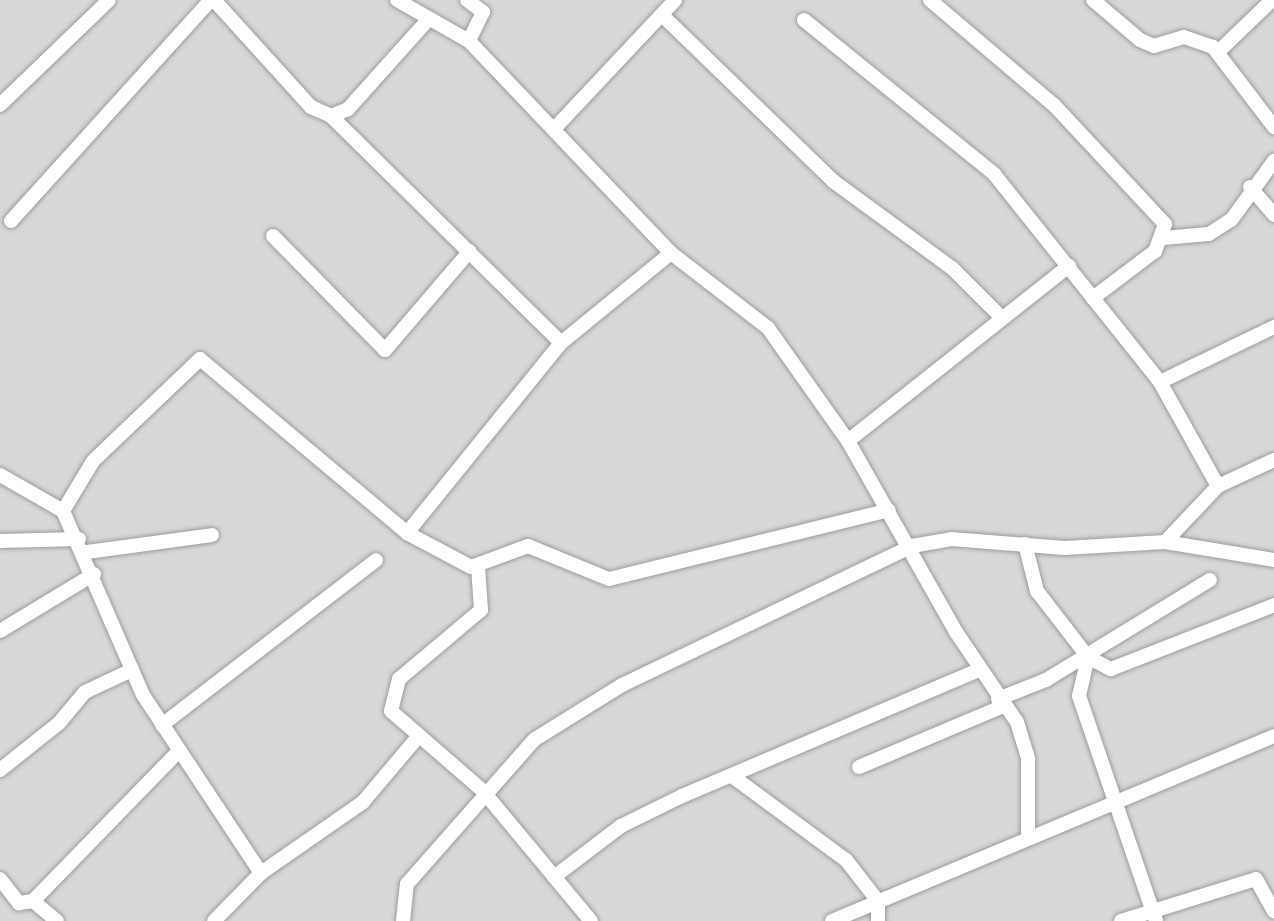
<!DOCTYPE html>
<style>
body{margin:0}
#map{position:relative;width:1274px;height:921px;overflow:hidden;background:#ece7e1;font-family:Karla,sans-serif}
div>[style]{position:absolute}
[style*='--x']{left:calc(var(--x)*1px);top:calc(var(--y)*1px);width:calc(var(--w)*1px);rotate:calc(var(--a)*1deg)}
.residential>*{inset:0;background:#d9d8d8}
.roads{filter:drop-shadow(0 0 2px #9c9c9c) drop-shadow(0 0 2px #9c9c9c)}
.minor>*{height:14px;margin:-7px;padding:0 7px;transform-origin:7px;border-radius:7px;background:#fff}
span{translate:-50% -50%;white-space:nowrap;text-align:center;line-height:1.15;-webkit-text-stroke:6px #fff;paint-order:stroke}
</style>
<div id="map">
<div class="residential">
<i style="clip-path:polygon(0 0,1274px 0,1274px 921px,0 921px)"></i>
</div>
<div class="roads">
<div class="minor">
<i style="--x:214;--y:0;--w:144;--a:47.8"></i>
<i style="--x:311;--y:107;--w:22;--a:24"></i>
<i style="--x:331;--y:116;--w:18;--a:-22"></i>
<i style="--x:348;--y:109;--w:118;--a:-48.1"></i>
<i style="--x:397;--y:0;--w:83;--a:29.7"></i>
<i style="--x:467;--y:0;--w:20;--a:37"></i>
<i style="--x:483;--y:12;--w:32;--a:116"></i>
<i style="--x:469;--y:41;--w:293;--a:46.4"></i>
<i style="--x:671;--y:253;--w:123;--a:37.7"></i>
<i style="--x:768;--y:328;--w:138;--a:54.7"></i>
<i style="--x:848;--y:441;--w:219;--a:60.5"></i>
<i style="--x:956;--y:632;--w:109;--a:55.9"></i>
<i style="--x:1017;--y:722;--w:39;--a:73"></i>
<i style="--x:1028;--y:759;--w:79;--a:90"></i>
<i style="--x:930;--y:0;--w:162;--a:40.3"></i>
<i style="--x:1054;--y:105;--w:163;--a:47"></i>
<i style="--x:1165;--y:224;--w:29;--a:110"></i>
<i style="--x:1155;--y:251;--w:78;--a:142.8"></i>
<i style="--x:1093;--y:0;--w:62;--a:40.4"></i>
<i style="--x:1140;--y:40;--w:15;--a:23"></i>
<i style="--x:1154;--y:46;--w:31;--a:-17"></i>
<i style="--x:1184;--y:37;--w:31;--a:19"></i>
<i style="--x:1213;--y:47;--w:101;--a:52.7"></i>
<i style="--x:663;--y:16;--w:237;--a:44.1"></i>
<i style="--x:833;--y:181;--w:147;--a:36.2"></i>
<i style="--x:952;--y:268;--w:66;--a:45"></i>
<i style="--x:804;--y:20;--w:245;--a:39"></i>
<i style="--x:994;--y:174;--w:266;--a:51.4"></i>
<i style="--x:1160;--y:382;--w:119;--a:60.9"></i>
<i style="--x:1218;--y:486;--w:77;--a:133.4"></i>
<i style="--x:1218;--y:52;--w:75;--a:-43.9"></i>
<i style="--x:0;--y:105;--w:151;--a:-43.9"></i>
<i style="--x:331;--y:116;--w:323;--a:44.6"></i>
<i style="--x:554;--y:129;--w:177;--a:-46.8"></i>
<i style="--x:1250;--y:187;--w:37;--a:49"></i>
<i style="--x:11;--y:221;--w:298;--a:-47.9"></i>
<i style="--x:273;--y:236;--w:160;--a:45.5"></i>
<i style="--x:385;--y:350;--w:130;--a:-49.4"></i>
<i style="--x:1163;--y:238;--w:46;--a:-5"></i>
<i style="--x:1209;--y:234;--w:27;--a:-33"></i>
<i style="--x:1232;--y:219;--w:72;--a:-54.1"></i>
<i style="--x:1160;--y:382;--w:127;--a:-25.8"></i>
<i style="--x:848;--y:441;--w:282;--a:-38.4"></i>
<i style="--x:0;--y:475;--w:73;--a:29.7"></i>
<i style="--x:63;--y:511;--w:201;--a:66.5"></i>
<i style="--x:143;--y:695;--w:214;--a:56.5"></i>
<i style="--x:261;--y:873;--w:67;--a:134.4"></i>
<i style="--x:1218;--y:486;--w:62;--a:-24.9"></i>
<i style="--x:63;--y:511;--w:58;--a:-59"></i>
<i style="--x:93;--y:461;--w:148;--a:-43.6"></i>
<i style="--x:200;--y:359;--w:270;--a:40"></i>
<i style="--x:407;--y:533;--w:72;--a:28"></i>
<i style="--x:471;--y:567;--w:61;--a:-20.2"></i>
<i style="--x:528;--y:546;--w:87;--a:22.2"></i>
<i style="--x:609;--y:579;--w:288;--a:-13.8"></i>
<i style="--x:407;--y:533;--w:245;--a:-51"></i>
<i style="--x:561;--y:343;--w:142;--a:-39.3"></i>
<i style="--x:0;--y:541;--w:79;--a:-1.5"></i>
<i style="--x:1025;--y:544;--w:49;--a:75.7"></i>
<i style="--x:1037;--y:591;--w:83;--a:52.3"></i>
<i style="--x:1088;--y:657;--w:26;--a:28"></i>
<i style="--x:1111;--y:669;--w:175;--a:-21.4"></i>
<i style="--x:87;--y:552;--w:126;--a:-7.7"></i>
<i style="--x:478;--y:566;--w:44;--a:86.1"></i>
<i style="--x:481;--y:610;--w:107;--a:139.9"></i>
<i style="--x:399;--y:679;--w:33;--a:104"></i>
<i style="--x:391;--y:711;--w:122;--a:41"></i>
<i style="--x:483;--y:791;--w:169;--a:50.3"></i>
<i style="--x:0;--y:631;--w:110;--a:-31.2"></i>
<i style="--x:1088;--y:657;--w:40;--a:103"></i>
<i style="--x:1079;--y:696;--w:238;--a:71.1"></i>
<i style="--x:998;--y:699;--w:52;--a:-21.6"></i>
<i style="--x:1046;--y:680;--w:192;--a:-31.4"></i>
<i style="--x:162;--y:725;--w:270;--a:-37.6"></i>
<i style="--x:859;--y:767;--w:154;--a:-22.9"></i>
<i style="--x:0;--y:770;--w:75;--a:-38.5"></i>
<i style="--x:59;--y:723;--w:40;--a:-50"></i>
<i style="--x:85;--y:692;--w:52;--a:-25.1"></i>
<i style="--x:732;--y:776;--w:142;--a:36.4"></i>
<i style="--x:846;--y:860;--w:52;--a:52"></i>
<i style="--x:878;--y:901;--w:20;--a:90"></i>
<i style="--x:261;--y:873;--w:124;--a:-34.8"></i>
<i style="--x:363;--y:802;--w:85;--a:-49.8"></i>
<i style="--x:554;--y:877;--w:84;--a:-37.3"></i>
<i style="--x:621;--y:826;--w:68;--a:-26.2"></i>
<i style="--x:682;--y:796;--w:323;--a:-23"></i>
<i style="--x:0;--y:879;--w:31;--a:52"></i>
<i style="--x:19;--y:903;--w:14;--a:-8"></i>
<i style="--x:33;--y:901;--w:209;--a:-45.8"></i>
<i style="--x:33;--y:901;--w:31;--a:40"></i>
<i style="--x:403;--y:921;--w:37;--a:-84"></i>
<i style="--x:407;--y:884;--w:193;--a:-48.6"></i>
<i style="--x:535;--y:739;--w:102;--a:-31.8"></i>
<i style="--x:622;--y:685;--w:322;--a:-25.6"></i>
<i style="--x:912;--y:546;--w:40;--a:-10"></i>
<i style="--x:951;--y:539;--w:114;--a:4.5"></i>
<i style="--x:1065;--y:548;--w:100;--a:-3.4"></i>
<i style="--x:1165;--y:542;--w:110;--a:9.4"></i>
<i style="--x:832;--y:921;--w:479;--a:-22.7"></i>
<i style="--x:1121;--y:921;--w:141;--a:-17.3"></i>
<i style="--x:1256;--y:879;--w:37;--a:61"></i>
</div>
</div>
</div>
